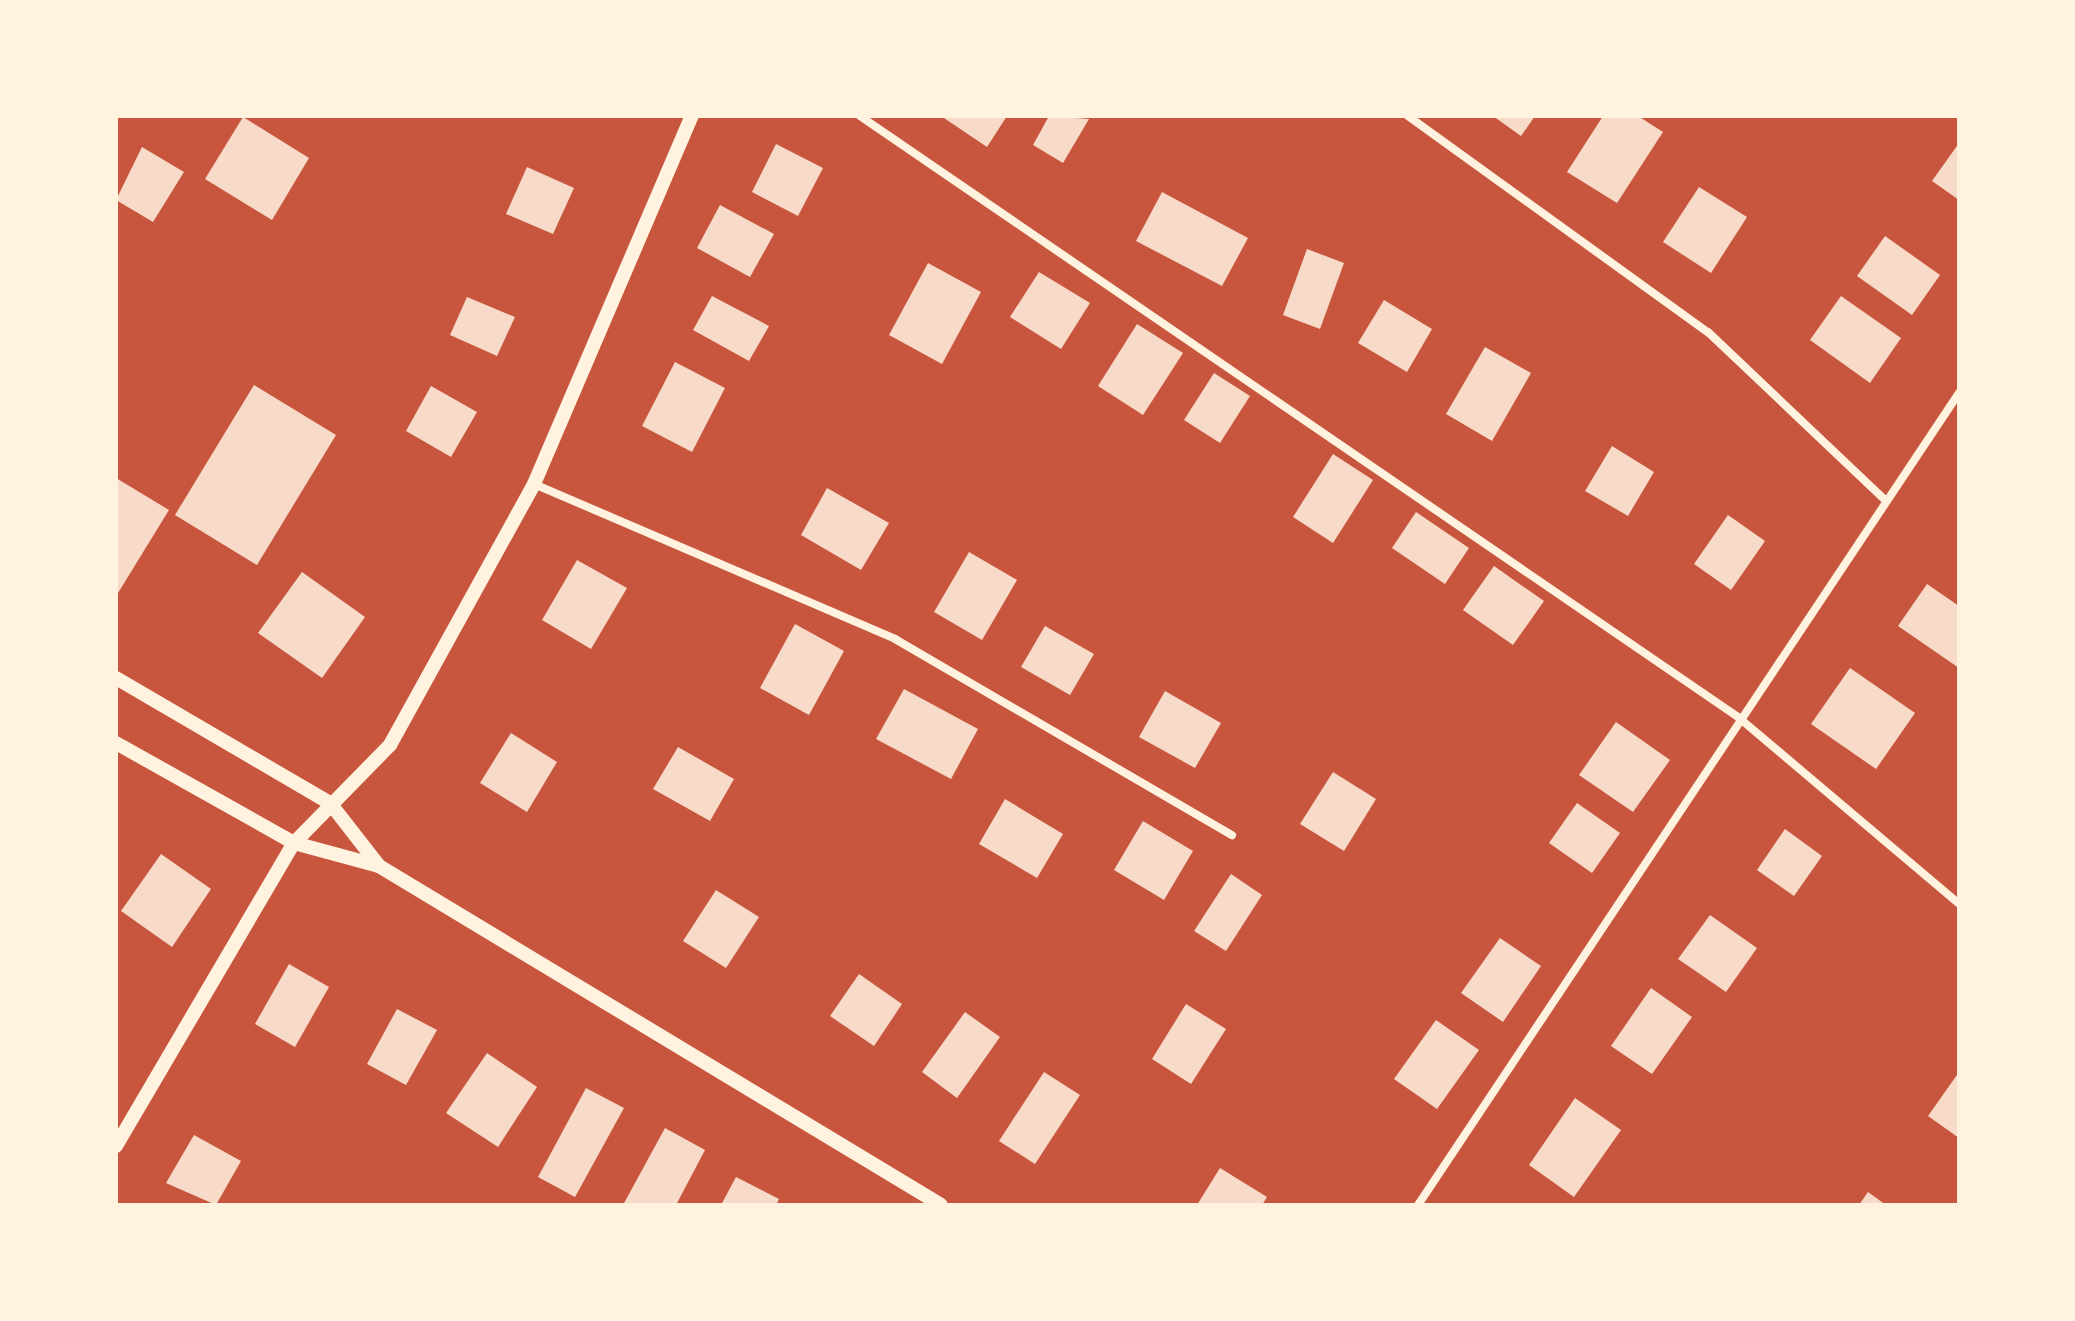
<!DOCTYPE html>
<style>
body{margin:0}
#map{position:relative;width:2075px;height:1321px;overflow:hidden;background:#c8553d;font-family:"PT Sans",sans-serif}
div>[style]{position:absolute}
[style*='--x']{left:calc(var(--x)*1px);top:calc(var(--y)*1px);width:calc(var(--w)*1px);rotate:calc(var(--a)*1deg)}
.building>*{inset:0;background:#f7dbc8}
.minor>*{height:8px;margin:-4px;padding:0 4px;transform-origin:4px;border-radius:4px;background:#fff3e0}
.tertiary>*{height:14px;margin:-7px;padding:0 7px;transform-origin:7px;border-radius:7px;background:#fff3e0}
span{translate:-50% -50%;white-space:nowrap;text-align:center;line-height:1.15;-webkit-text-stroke:6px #fff3e0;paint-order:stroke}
.frame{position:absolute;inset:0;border:118px solid #fff3e0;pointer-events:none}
</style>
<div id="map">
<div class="building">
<i style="clip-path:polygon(941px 116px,1007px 116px,987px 147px)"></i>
<i style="clip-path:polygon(1049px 116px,1089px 119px,1063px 163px,1033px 145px)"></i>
<i style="clip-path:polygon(1493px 116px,1535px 116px,1521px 136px)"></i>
<i style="clip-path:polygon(1603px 116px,1638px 116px,1663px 132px,1617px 203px,1567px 172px)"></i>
<i style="clip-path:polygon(243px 117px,309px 158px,272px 220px,205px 179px)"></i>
<i style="clip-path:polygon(1959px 143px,1959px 200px,1932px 181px)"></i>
<i style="clip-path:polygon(776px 144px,823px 168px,798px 216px,752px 192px)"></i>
<i style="clip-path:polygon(142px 147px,184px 172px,153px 222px,116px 200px)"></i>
<i style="clip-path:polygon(527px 167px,574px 188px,553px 234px,506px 214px)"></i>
<i style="clip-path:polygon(1699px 187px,1747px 217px,1711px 273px,1663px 242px)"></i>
<i style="clip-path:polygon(1162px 192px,1248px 238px,1222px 286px,1136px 241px)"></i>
<i style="clip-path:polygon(720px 205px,774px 234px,750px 277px,697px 248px)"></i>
<i style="clip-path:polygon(1885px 236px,1940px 275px,1912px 315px,1857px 276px)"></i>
<i style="clip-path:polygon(1307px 249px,1344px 263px,1320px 329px,1283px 315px)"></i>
<i style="clip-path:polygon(928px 263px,981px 292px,942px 364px,889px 335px)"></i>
<i style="clip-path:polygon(1039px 272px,1090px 303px,1061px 349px,1010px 317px)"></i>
<i style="clip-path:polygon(712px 296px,769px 326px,749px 361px,693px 330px)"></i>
<i style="clip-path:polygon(1841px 296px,1901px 338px,1870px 383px,1810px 340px)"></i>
<i style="clip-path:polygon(467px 297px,515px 317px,497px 356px,450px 335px)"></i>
<i style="clip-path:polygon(1384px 300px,1432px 329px,1407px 372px,1358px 343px)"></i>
<i style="clip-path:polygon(1137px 324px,1183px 353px,1143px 415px,1098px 386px)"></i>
<i style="clip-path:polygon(1485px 347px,1531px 373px,1492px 441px,1446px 414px)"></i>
<i style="clip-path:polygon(675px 362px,725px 388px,692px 452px,642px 426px)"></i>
<i style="clip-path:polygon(1214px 373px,1250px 396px,1220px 443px,1184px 420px)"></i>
<i style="clip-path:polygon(254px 385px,336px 435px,257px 565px,175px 515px)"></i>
<i style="clip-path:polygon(431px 386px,477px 412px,451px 457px,406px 431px)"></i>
<i style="clip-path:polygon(1612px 446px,1654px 472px,1628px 516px,1585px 491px)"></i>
<i style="clip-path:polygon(1333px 454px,1373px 480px,1333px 543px,1293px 517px)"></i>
<i style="clip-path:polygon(116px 478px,169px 510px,118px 593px,116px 592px)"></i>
<i style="clip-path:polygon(827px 488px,889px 523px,861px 570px,801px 535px)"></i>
<i style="clip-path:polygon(1416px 512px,1469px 548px,1445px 584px,1392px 548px)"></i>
<i style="clip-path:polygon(1728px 515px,1765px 541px,1731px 590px,1694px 564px)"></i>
<i style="clip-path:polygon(969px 552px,1017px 580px,982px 640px,934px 612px)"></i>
<i style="clip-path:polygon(577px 560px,627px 588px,591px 649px,542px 620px)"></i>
<i style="clip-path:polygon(1494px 566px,1544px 601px,1513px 645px,1463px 610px)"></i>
<i style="clip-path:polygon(302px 572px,365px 617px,322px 678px,258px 633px)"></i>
<i style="clip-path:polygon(1927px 584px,1959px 606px,1959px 668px,1898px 626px)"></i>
<i style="clip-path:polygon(795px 624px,844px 651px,809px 715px,760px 688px)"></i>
<i style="clip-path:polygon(1045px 626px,1094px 654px,1070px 695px,1021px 667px)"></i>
<i style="clip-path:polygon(1850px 668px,1915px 713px,1876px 769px,1811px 724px)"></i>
<i style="clip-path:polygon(904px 689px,978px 729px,951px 779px,876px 739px)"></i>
<i style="clip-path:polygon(1165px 691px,1221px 723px,1195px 768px,1139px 737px)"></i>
<i style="clip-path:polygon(1616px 722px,1670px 760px,1633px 812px,1579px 775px)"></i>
<i style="clip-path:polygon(511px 733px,557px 762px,527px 812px,480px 783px)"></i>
<i style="clip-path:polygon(678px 747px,734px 779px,710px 821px,653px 789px)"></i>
<i style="clip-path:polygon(1333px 772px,1376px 799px,1344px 851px,1300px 824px)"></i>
<i style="clip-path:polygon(1005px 799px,1063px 834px,1037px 878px,979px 844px)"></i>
<i style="clip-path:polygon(1577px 803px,1620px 833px,1592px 873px,1549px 843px)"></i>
<i style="clip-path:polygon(1143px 821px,1193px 851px,1164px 900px,1114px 870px)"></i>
<i style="clip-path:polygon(1785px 829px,1822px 856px,1794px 896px,1757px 870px)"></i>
<i style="clip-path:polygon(161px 854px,211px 889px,172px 947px,121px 911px)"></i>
<i style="clip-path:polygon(1231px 874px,1262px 895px,1226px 951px,1194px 931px)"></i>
<i style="clip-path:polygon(716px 890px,759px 917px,726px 968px,683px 941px)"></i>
<i style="clip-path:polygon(1710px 915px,1757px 948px,1726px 992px,1678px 959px)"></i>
<i style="clip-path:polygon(1500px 938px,1541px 966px,1503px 1022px,1461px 993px)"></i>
<i style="clip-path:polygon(289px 964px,329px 987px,295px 1047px,255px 1024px)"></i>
<i style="clip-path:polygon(859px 974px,902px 1004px,874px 1046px,830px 1016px)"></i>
<i style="clip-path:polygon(1651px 988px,1692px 1017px,1652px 1074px,1611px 1046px)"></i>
<i style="clip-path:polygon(1186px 1004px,1226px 1029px,1191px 1084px,1152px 1059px)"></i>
<i style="clip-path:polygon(397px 1009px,437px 1030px,406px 1085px,367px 1064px)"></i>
<i style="clip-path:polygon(965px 1012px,1000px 1037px,957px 1098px,922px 1072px)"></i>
<i style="clip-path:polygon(1436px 1020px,1479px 1050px,1437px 1109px,1394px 1079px)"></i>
<i style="clip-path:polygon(487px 1053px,537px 1087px,498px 1147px,446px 1113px)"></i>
<i style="clip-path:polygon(1044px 1072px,1080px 1095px,1035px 1164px,999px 1141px)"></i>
<i style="clip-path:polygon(1959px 1072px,1959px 1138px,1928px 1116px)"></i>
<i style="clip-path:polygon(586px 1088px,624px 1108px,575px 1197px,538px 1177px)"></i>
<i style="clip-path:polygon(1575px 1098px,1621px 1130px,1574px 1197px,1529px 1165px)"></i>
<i style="clip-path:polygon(665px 1128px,705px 1150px,676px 1205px,623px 1205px)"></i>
<i style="clip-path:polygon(194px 1135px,241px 1161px,216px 1205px,166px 1183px)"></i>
<i style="clip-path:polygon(1220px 1168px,1267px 1197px,1262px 1205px,1197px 1205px)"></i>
<i style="clip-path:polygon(736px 1177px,779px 1199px,776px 1205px,721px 1205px)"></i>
<i style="clip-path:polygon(1868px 1192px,1886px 1205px,1859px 1205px)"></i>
</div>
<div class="minor">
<i style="--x:860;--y:116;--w:1064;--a:34.39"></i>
<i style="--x:1738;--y:717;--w:289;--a:40.2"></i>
<i style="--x:1408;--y:116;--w:370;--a:35.8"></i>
<i style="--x:1708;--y:332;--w:245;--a:43.5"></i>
<i style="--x:534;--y:484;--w:393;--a:23.2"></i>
<i style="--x:895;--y:639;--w:390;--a:30.2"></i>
<i style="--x:1418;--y:1205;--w:976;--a:-56.33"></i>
</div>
<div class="tertiary">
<i style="--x:116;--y:678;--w:248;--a:30.3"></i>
<i style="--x:330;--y:803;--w:80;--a:52.1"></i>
<i style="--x:116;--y:743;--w:204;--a:29.3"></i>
<i style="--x:294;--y:843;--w:88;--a:15.1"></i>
<i style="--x:379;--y:866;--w:656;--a:31.1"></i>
<i style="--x:116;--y:1146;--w:351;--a:-59.6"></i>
<i style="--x:294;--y:843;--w:137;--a:-45.6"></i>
<i style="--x:390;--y:745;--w:298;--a:-61.1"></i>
<i style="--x:534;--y:484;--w:400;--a:-66.8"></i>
</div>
<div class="frame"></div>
</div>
